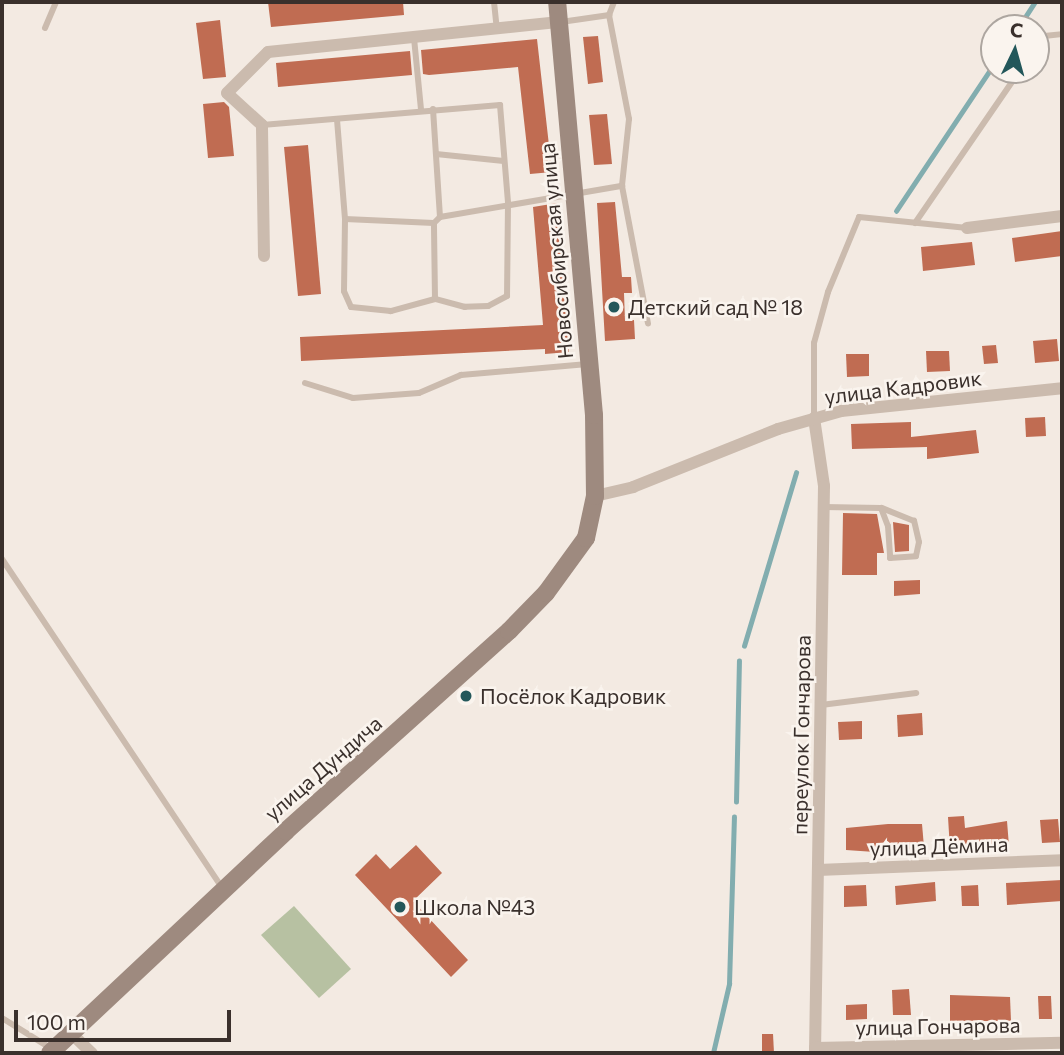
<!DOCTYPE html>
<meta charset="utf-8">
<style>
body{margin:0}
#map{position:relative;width:1064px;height:1055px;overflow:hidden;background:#f3eae2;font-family:Commissioner,sans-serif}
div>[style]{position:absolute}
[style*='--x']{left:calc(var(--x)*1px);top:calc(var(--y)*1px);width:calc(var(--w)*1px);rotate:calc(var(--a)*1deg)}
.green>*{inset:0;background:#b7c1a2}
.stream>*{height:4.5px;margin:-2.25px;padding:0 2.25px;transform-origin:2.25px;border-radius:2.25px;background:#82adaf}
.building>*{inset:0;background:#c06c52}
.lane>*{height:6px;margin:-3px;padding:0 3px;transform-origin:3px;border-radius:3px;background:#cbbbae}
.street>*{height:12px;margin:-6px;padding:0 6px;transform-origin:6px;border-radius:6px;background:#cbbbae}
.secondary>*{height:18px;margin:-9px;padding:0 9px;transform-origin:9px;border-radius:9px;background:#9e8a7f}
.dots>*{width:19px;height:19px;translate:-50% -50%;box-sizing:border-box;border:4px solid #faf4ee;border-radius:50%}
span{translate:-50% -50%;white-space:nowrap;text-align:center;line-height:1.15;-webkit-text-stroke:5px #faf4ee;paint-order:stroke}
.street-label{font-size:21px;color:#3a302c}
.poi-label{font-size:21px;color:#3a302c}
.left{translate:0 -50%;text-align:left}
.frame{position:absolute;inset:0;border:4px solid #3a302c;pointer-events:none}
.north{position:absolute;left:980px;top:14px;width:70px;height:70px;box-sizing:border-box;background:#faf4ee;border:2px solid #ada6a0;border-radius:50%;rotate:5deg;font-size:19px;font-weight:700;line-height:28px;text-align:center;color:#3a302c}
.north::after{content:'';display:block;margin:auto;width:24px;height:32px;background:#23575a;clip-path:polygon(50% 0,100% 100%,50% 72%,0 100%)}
.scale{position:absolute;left:14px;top:1010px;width:217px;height:32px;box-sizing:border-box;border:4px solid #3a302c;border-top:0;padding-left:9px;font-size:21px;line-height:24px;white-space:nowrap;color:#3a302c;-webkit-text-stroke:5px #faf4ee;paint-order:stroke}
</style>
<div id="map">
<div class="green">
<i style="clip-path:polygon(294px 906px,351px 969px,319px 998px,261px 935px)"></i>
</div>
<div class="stream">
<i style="--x:1018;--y:28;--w:31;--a:-57"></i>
<i style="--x:896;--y:211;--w:177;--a:-56.3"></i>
<i style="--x:744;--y:646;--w:181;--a:-73.3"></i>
<i style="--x:736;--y:802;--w:141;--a:-88.8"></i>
<i style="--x:713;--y:1053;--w:71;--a:-76.9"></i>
<i style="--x:729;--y:984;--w:167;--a:-88.3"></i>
</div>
<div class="building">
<i style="clip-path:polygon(268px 2px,403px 2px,404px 15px,271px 27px)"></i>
<i style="clip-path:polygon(220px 20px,226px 77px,203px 79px,196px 23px)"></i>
<i style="clip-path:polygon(598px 36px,603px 82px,588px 84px,583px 37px)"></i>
<i style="clip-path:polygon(537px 39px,552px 172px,530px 174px,518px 67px,429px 75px,423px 74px,421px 50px)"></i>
<i style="clip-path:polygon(410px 51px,412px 75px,278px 87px,276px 63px)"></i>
<i style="clip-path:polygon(224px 102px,229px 107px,234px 156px,208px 158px,203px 104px)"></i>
<i style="clip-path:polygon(607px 114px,612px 164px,594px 165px,589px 115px)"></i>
<i style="clip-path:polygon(308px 145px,321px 294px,298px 296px,284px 147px)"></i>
<i style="clip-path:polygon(615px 202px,622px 277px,631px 277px,632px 293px,624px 293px,625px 321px,634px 320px,635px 339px,605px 341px,597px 203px)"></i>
<i style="clip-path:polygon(557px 203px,569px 352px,545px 354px,545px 349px,301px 361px,300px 337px,543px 325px,533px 207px)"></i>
<i style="clip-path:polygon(1062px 231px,1062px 256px,1015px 262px,1012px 238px)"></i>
<i style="clip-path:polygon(972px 242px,975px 265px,923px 271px,921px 247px)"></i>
<i style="clip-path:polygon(1057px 339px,1059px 361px,1035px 363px,1033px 341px)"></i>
<i style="clip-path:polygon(996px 345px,998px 363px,984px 364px,982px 346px)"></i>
<i style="clip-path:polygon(926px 351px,949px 351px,950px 371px,927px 372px)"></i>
<i style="clip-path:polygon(846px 354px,869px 354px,869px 376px,847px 377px)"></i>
<i style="clip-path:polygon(1045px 417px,1046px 436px,1026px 437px,1025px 418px)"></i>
<i style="clip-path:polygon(911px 422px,911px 437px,976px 430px,979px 453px,927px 459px,927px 447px,852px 449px,851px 424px)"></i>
<i style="clip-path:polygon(843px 513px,877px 514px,884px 553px,877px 553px,877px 575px,842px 575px)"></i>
<i style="clip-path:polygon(893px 522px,909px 525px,909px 551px,895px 552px)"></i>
<i style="clip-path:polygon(920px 580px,920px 594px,894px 596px,894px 581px)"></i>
<i style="clip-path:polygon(922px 713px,923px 735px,898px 737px,897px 715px)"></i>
<i style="clip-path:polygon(862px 721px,862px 739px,839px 740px,838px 722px)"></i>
<i style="clip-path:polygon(964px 816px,965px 828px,1007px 821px,1009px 846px,950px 850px,948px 817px)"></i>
<i style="clip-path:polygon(1058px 819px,1060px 842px,1042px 843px,1040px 820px)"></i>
<i style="clip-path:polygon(888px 824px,922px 824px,924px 847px,889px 853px,846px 850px,846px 828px)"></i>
<i style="clip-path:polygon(416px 845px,442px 873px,413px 901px,468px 960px,451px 977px,355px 875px,376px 854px,390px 869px)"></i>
<i style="clip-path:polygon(1062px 880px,1062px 901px,1007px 905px,1006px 883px)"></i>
<i style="clip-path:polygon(935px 882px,936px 901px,896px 905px,895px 886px)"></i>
<i style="clip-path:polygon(866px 885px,867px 906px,844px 907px,844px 886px)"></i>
<i style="clip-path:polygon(978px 885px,979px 906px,962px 906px,961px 886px)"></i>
<i style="clip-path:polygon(909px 989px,911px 1015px,893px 1015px,892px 990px)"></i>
<i style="clip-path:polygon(950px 995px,1010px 997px,1011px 1021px,950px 1021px)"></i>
<i style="clip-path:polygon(1038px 996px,1051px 996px,1052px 1019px,1039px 1019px)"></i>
<i style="clip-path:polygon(867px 1004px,867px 1019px,846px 1020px,846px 1005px)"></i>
<i style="clip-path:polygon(762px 1034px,773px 1034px,774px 1053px,762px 1053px)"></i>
</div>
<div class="lane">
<i style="--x:494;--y:2;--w:27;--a:84"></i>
<i style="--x:614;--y:2;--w:14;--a:111"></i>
<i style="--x:609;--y:15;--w:106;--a:79.1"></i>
<i style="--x:629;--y:119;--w:67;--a:96"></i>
<i style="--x:622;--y:186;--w:140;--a:79.3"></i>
<i style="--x:561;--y:22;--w:49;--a:-8.3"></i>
<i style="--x:45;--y:28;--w:28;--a:-67"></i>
<i style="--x:414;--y:38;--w:71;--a:84.4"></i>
<i style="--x:1036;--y:46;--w:13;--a:-51"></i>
<i style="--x:1044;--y:36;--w:18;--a:-6"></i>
<i style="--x:433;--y:109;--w:108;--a:86.3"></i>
<i style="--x:262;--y:125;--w:239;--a:-4.8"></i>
<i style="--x:500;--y:105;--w:98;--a:85.3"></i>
<i style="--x:508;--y:203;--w:93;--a:90.6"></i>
<i style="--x:507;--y:296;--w:21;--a:152"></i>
<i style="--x:488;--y:306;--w:23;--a:178"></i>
<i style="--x:465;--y:307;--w:31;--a:-165"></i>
<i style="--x:435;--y:299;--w:46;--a:164.7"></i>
<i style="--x:391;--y:311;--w:40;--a:-174.3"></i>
<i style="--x:351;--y:307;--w:17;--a:-114"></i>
<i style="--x:344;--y:291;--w:72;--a:-89.2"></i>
<i style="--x:345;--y:219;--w:100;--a:-94.6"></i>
<i style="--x:436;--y:154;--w:68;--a:5.9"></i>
<i style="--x:345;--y:219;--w:89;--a:2.6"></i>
<i style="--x:915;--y:223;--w:186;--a:-55.5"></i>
<i style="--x:435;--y:299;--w:76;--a:-90.8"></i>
<i style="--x:434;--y:223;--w:8;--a:-45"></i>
<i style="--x:440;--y:217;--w:185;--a:-9.7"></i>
<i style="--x:305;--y:383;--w:50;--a:17.4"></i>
<i style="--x:353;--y:398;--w:66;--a:-4.3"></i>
<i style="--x:419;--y:393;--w:46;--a:-23.2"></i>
<i style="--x:461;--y:375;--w:127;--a:-5"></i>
<i style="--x:814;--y:418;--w:75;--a:-90"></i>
<i style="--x:814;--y:343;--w:53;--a:-74.6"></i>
<i style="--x:828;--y:292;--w:81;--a:-67.5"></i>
<i style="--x:859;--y:217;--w:109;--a:5.8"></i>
<i style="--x:824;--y:507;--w:57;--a:1"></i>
<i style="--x:881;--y:508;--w:19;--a:69"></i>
<i style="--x:888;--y:526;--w:32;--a:86"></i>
<i style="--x:890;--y:558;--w:26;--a:-4"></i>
<i style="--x:916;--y:556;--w:14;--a:-78"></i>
<i style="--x:919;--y:542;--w:22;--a:-103"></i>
<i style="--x:914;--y:521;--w:35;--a:-158"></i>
<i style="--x:2;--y:559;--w:397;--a:56.2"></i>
<i style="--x:821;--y:705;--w:96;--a:-7.2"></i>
<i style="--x:2;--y:1018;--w:59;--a:31.8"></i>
</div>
<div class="street">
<i style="--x:967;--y:228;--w:96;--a:-7.2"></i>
<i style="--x:264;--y:256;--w:131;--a:-90.9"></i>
<i style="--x:262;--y:125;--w:47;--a:-137.6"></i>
<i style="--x:227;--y:93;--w:58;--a:-45"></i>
<i style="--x:268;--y:52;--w:293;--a:-5.9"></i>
<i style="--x:814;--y:418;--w:69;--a:81.6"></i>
<i style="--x:824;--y:486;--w:567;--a:90.91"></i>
<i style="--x:595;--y:496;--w:39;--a:-13"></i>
<i style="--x:633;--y:487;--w:156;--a:-21.8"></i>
<i style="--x:778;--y:429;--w:66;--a:-15.9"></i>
<i style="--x:841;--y:411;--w:222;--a:-5.9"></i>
<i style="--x:818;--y:870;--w:244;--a:-2.3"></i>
<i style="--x:72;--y:1034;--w:28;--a:44"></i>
<i style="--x:815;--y:1048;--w:247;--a:-1.2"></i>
</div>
<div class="secondary">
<i style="--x:50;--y:1053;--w:324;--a:-43.2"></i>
<i style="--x:286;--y:831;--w:300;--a:-41.9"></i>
<i style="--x:509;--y:631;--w:53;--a:-45.8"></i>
<i style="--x:546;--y:593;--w:68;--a:-54"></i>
<i style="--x:586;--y:538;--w:43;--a:-77.9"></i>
<i style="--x:595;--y:496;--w:81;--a:-90.7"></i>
<i style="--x:594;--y:415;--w:415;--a:-95.1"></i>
</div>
<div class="dots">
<i style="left:614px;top:307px;background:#23575a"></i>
<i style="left:466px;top:696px;background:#23575a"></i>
<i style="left:400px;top:907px;background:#23575a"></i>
</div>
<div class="street-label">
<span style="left:556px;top:251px;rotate:-95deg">Новосибирская улица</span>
<span style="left:903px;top:387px;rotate:-7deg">улица Кадровик</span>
<span style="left:801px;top:735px;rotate:-89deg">переулок Гончарова</span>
<span style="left:323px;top:768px;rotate:-41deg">улица Дундича</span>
<span style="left:939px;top:846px;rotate:-2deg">улица Дёмина</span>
<span style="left:938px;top:1026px;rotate:-1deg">улица Гончарова</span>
</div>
<div class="poi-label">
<span class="left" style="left:628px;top:307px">Детский сад № 18</span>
<span class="left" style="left:480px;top:696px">Посёлок Кадровик</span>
<span class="left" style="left:414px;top:907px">Школа №43</span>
</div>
<div class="frame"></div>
<div class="north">С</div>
<div class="scale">100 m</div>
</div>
